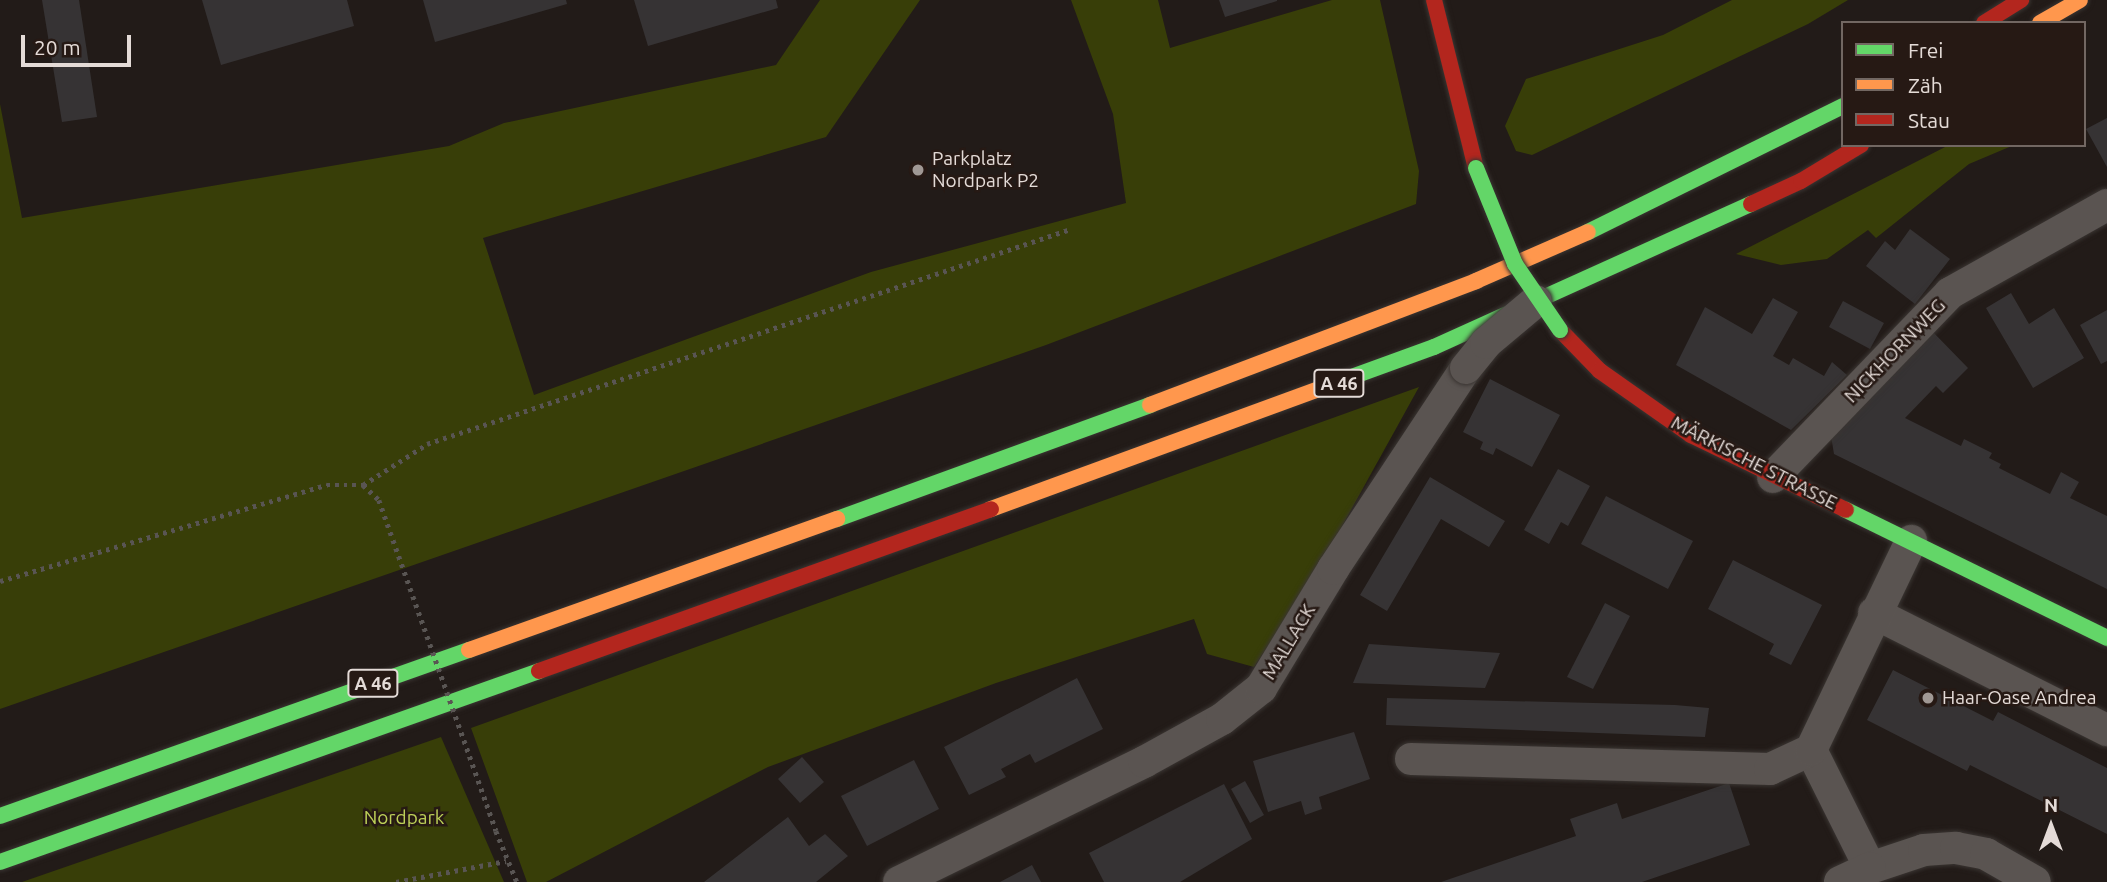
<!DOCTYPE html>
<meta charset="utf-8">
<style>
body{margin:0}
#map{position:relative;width:2107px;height:882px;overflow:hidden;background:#221b18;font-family:Ubuntu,sans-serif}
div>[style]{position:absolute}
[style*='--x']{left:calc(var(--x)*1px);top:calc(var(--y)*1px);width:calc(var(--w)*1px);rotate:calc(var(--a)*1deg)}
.green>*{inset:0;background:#383e08}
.building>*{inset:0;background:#363334}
.path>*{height:4.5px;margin-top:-2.25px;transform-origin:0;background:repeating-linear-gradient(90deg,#595553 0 3.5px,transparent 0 8.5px)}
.roads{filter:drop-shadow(0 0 2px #3a3532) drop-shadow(0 0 2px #3a3532)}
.street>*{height:32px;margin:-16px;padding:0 16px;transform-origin:16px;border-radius:16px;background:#5a5451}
.fast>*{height:16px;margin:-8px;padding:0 8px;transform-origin:8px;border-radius:8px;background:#63d668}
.slow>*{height:16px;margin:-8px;padding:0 8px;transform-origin:8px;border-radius:8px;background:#ff974d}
.jam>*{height:16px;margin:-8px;padding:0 8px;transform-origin:8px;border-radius:8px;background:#b3261e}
.path-bridge>*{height:4.5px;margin-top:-2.25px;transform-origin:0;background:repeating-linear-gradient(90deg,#595553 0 3.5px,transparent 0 8.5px)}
.bridges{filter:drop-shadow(0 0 2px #3a3532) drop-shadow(0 0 2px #3a3532)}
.street-bridge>*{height:32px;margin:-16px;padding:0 16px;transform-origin:16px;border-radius:16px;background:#5a5451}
.fast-bridge>*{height:16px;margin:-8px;padding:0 8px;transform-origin:8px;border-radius:8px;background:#63d668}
.dots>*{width:19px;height:19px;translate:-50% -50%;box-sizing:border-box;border:4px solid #261914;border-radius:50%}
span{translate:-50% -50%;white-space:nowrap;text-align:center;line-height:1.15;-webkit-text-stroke:5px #261914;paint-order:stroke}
.shield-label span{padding:2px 5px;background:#261914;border:2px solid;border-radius:5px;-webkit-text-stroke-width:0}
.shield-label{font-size:18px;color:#e4dbd7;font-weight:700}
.poi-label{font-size:19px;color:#e4dbd7}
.left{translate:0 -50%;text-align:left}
.street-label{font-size:19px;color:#e4dbd7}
.park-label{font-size:19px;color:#bdd058}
.legend{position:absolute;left:1841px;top:21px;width:245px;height:126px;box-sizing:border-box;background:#261914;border:2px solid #726762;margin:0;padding:9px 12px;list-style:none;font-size:21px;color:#e4dbd7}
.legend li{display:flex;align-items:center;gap:14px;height:35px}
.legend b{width:35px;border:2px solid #726762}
.north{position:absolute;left:2016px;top:791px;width:70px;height:70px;-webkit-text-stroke:5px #261914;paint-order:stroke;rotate:0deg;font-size:19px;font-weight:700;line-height:28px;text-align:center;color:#e4dbd7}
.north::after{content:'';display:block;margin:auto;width:24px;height:32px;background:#e4dbd7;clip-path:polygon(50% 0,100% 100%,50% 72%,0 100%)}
.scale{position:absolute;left:21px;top:35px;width:110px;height:32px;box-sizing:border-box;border:4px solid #e4dbd7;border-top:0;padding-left:9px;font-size:21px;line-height:24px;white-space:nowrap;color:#e4dbd7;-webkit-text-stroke:5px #261914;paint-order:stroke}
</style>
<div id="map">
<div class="green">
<i style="clip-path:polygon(820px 0,920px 0,826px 137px,483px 238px,534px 395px,871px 272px,1126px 203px,1113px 114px,1071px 0,1158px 0,1170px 48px,1332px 0,1380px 0,1419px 171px,1416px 204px,1046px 345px,0 709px,0 104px,22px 218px,449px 146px,504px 123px,776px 65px)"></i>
<i style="clip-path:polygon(1732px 0,1848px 0,1808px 24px,1532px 155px,1516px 151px,1505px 126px,1526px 79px,1663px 35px)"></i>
<i style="clip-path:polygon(1949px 145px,2014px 145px,1969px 164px,1876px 238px,1868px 230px,1827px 259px,1781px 265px,1736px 254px)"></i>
<i style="clip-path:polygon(1419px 387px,1315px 575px,1254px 667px,1207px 654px,1194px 619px,996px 683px,768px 767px,546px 882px,527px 882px,471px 728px)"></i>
<i style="clip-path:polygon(441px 737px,504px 882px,22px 882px)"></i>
</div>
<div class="building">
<i style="clip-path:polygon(42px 0,79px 0,97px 117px,62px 122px)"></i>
<i style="clip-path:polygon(202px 0,347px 0,354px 26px,221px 65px)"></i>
<i style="clip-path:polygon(423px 0,566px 0,567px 4px,435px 42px)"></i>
<i style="clip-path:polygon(634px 0,776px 0,778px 8px,648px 46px)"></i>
<i style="clip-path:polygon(1219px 0,1277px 0,1277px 1px,1225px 17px)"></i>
<i style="clip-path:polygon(2107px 118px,2107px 167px,2086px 129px)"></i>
<i style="clip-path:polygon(1910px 229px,1950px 259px,1915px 304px,1866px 266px,1885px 241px,1895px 250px)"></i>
<i style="clip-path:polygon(2011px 293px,2029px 324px,2054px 308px,2084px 358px,2033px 388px,1986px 308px)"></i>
<i style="clip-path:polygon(1773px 298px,1798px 312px,1773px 356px,1789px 365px,1793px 358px,1824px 376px,1832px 362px,1847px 375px,1791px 430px,1676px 365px,1705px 307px,1752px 334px)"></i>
<i style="clip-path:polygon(1843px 301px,1884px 323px,1870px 349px,1829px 327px)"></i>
<i style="clip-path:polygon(2107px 310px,2107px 361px,2101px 364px,2080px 325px)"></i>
<i style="clip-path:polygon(1933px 332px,1968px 368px,1943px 393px,1936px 386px,1905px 418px,1961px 446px,1964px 439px,1992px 453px,1989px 458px,2001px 464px,1999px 468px,2050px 494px,2061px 472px,2079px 482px,2070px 498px,2107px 516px,2107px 589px,1834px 454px,1831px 436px)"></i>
<i style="clip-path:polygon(1490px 379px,1560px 415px,1532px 467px,1496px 448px,1493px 455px,1480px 449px,1483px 442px,1463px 432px)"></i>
<i style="clip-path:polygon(1558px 469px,1590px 486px,1568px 526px,1561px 522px,1549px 544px,1524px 530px)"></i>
<i style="clip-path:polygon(1430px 477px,1505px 521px,1489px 547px,1441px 519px,1387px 611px,1360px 595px)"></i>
<i style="clip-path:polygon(1606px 496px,1693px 541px,1668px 589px,1581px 544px)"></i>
<i style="clip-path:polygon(1733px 560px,1822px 605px,1791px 665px,1769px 654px,1774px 644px,1708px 609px)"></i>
<i style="clip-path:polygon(1605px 603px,1630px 616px,1593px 689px,1567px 677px)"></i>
<i style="clip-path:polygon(1369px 644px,1500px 653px,1485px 688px,1353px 683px)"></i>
<i style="clip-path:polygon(1893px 670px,1993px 721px,1998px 712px,2107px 768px,2107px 834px,1970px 765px,1967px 771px,1867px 720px)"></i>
<i style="clip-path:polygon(1077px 678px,1103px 729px,1035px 763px,1030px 754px,1001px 769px,1006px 777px,969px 795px,944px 747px)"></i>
<i style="clip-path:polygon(1387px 698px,1675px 705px,1709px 708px,1705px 737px,1386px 725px)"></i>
<i style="clip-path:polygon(1354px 732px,1370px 779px,1319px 797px,1322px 809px,1305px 815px,1301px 801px,1268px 812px,1253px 761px)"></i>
<i style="clip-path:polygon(802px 757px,824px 782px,800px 803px,778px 779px)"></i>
<i style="clip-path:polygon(914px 760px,939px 809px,867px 846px,841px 796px)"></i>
<i style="clip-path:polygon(1245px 781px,1264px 815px,1250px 823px,1231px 789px)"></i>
<i style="clip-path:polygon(1729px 783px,1750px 845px,1642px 882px,1441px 882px,1576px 836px,1570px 819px,1617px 803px,1622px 819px)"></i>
<i style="clip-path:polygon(1224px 784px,1252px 839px,1180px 882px,1104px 882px,1089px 853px)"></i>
<i style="clip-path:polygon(788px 817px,809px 846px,825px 834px,848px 856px,816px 882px,704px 882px)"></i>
<i style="clip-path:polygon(1032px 865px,1041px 882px,1000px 882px)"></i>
</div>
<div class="path">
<i style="--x:363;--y:485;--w:76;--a:-32.6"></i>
<i style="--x:427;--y:444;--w:679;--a:-18.46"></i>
<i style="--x:0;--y:581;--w:341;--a:-16.4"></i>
<i style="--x:327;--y:485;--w:36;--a:0"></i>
<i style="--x:363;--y:485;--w:22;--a:43"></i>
<i style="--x:496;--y:831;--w:55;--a:67.6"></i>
<i style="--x:396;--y:882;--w:112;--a:-10.8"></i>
</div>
<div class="roads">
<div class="street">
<i style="--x:1773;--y:477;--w:255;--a:-46.1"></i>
<i style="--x:1950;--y:293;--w:180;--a:-29.3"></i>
<i style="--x:1874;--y:613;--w:261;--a:26.7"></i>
<i style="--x:1811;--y:750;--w:132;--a:63.4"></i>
<i style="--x:1870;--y:868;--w:57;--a:-18.4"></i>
<i style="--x:1924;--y:850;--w:32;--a:-4"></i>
<i style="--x:1956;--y:848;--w:31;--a:11"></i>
<i style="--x:1986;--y:854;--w:56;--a:29.7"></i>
<i style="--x:1411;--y:759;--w:359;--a:1.6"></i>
<i style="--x:1770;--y:769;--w:45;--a:-24.9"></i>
<i style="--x:1811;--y:750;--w:232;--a:-64.4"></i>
<i style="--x:899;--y:882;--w:273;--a:-26.1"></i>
<i style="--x:1144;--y:762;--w:89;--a:-28.9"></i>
<i style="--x:1222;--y:719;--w:50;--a:-38.5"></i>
<i style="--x:1261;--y:688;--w:139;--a:-58.8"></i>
<i style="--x:1333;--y:569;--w:241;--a:-56.5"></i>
<i style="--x:1840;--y:882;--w:33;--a:-25"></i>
</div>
<div class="fast">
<i style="--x:1588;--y:232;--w:284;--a:-26.3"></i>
<i style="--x:1324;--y:387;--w:117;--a:-20"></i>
<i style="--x:1434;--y:347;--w:348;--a:-24.3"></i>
<i style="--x:1846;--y:510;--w:291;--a:26.1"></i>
<i style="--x:837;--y:519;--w:333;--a:-20"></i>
<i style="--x:0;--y:816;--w:498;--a:-19.5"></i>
<i style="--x:0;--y:862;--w:572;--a:-19.51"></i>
</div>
<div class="slow">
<i style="--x:2040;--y:23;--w:46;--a:-29.9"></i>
<i style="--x:1150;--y:405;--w:349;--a:-20.8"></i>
<i style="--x:1476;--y:281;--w:122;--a:-23.6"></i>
<i style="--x:991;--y:509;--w:355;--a:-20.1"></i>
<i style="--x:469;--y:650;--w:391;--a:-19.6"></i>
</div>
<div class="jam">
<i style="--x:1434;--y:0;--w:173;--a:76"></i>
<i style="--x:1984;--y:23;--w:44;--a:-31.9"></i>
<i style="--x:1751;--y:204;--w:55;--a:-24.7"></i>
<i style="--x:1801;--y:181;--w:70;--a:-31"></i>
<i style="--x:1560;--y:330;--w:57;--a:45.7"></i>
<i style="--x:1600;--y:371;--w:111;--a:35.1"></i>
<i style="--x:1691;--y:435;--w:172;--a:25.8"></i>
<i style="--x:539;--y:671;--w:480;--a:-19.7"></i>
</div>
</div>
<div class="path-bridge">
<i style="--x:379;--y:500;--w:351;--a:70.5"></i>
</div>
<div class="bridges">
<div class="street-bridge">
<i style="--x:1466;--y:368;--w:32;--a:-51"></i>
<i style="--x:1486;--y:343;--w:65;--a:-40"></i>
</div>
<div class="fast-bridge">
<i style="--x:1476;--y:168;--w:104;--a:67.9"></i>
<i style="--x:1515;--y:264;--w:80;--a:55.7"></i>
</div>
</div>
<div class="dots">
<i style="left:918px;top:170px;background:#a09894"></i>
<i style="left:1928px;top:698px;background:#a09894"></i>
</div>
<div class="shield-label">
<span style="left:1339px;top:383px">A 46</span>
<span style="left:373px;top:683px">A 46</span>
</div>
<div class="poi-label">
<span class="left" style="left:932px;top:170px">Parkplatz<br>Nordpark P2</span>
<span class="left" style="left:1942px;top:698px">Haar-Oase Andrea</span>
</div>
<div class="street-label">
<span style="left:1895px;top:351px;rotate:-46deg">NICKHORNWEG</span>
<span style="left:1754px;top:463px;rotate:27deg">MÄRKISCHE STRASSE</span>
<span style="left:1289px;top:642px;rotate:-59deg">MALLACK</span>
</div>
<div class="park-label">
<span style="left:404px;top:818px">Nordpark</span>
</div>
<ul class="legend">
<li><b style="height:9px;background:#63d668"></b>Frei</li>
<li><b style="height:9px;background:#ff974d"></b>Zäh</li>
<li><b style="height:9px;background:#b3261e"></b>Stau</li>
</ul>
<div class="north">N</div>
<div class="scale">20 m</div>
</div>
